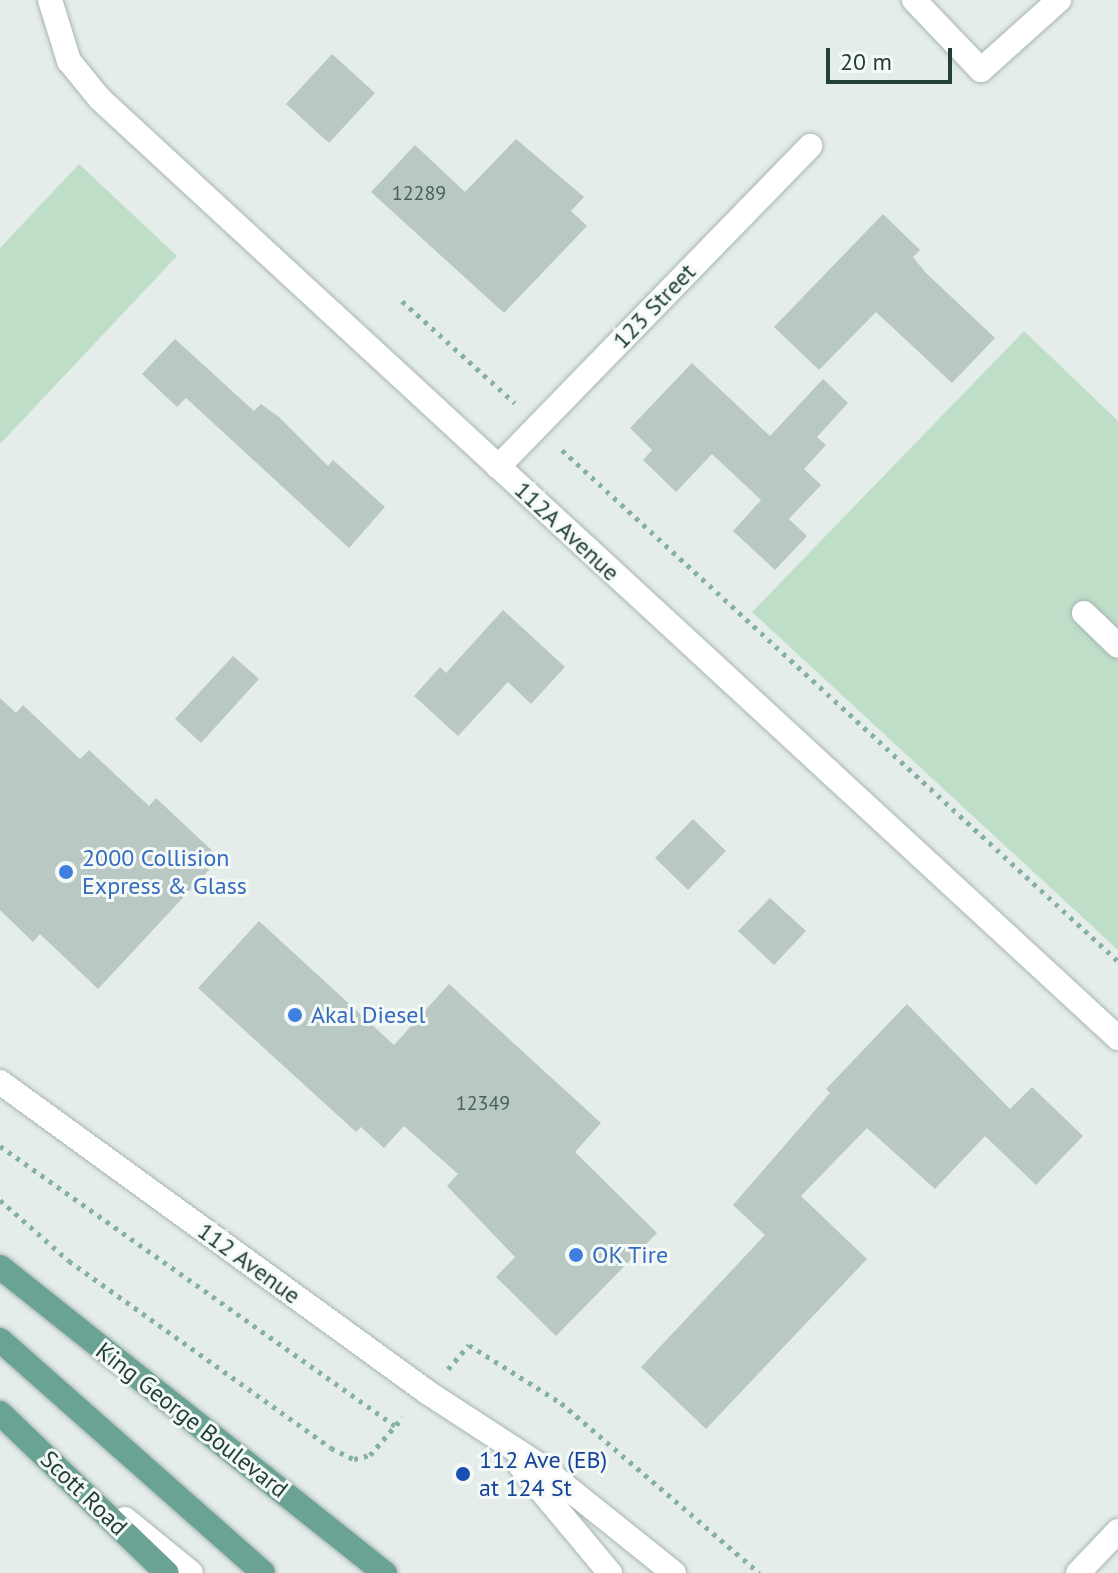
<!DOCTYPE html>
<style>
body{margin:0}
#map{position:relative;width:1118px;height:1573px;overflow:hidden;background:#e4edea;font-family:"PT Sans",sans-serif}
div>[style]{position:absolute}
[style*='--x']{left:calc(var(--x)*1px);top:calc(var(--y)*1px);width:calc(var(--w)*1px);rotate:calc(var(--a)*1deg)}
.green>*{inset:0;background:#bedec8}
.building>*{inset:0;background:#b9c8c3}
.path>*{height:5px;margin-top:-2.5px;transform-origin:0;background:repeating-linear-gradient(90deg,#85b0a4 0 4px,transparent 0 10px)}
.roads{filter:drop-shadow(0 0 2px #a7b5b1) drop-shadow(0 0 2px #a7b5b1)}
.minor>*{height:24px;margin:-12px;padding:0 12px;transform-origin:12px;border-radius:12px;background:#fff}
.major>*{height:24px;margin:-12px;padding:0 12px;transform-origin:12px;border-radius:12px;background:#6aa296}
.dots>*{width:22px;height:22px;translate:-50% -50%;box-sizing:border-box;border:4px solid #f5faf7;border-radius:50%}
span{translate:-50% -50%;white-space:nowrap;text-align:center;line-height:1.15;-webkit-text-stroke:6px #f5faf7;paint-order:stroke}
.number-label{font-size:20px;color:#49615c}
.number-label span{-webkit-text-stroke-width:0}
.street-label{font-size:24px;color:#243f39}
.shop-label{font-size:24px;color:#366cbe}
.left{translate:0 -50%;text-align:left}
.transit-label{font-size:24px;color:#164399}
.scale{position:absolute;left:826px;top:48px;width:126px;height:36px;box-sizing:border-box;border:4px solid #243f39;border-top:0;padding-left:10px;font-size:24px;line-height:28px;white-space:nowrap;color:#243f39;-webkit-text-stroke:6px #f5faf7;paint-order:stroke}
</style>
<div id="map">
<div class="green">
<i style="clip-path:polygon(79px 164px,177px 256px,0 444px,0 248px)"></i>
<i style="clip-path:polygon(1024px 331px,1118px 421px,1118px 950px,752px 612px)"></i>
</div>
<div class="building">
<i style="clip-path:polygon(332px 54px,375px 93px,329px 143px,286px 104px)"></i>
<i style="clip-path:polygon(516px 139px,584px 197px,571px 211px,587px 226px,504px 313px,371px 192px,415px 145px,465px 192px)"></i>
<i style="clip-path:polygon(883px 214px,920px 250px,913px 257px,926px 273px,995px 338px,952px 383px,876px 312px,819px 370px,774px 327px)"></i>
<i style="clip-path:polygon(175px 339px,254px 411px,261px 404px,279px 417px,328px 466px,333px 460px,385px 507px,349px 548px,186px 398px,177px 407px,142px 374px)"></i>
<i style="clip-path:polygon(692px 363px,770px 436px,823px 379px,848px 403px,817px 437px,826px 445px,804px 469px,821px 485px,789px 519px,807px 536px,775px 570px,733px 531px,761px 500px,712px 454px,676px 492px,643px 460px,652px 450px,630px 428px)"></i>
<i style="clip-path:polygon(503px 610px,565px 667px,531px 704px,508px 682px,458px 736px,414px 696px,440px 667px,446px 673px)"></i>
<i style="clip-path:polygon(233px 656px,259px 679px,201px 743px,175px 719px)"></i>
<i style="clip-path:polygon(0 698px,16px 713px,23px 705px,80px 759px,89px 750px,149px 806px,156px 798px,220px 858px,98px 989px,40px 934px,33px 942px,0 910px)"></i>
<i style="clip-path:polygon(693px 819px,726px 851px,688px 890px,655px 858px)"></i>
<i style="clip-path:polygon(770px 898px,806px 931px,774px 965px,738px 931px)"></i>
<i style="clip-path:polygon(259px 921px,394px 1045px,449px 984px,601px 1123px,575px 1152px,657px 1233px,556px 1336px,496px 1277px,515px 1257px,447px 1186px,458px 1174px,404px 1126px,384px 1148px,361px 1127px,356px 1132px,198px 988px)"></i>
<i style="clip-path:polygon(907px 1004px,1010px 1109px,1032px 1087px,1083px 1136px,1036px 1185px,985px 1136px,935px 1189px,867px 1128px,801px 1196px,867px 1259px,706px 1429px,641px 1367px,765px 1235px,733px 1205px,830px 1093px,826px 1089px)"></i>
</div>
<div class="path">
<i style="--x:402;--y:301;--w:152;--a:42.1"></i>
<i style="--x:562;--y:450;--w:755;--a:42.59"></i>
<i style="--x:0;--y:1146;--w:484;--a:35.3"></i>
<i style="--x:0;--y:1200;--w:92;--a:41.5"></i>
<i style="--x:69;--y:1261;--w:322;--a:35.5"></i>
<i style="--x:331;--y:1448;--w:25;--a:26"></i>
<i style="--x:354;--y:1459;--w:16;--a:-14"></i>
<i style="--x:370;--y:1455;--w:50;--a:-49"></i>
<i style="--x:448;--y:1369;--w:32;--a:-49"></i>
<i style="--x:469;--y:1345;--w:109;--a:32.2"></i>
<i style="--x:561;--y:1403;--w:261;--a:40.6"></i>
</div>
<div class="roads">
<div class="minor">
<i style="--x:50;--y:0;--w:64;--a:72.7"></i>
<i style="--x:69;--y:61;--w:49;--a:50.8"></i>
<i style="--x:100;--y:99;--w:1385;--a:42.69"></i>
<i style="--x:914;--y:0;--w:97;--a:46.3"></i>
<i style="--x:981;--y:70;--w:105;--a:-41.9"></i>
<i style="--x:498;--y:467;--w:448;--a:-45.8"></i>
<i style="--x:1084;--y:613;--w:47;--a:44.1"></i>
<i style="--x:0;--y:1082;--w:528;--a:35.98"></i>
<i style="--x:427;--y:1392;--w:134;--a:33.1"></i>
<i style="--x:539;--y:1465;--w:173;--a:38.7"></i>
<i style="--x:520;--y:1465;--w:141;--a:50.2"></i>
<i style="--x:125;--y:1519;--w:85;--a:39.3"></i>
<i style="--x:1078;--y:1573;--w:58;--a:-46.4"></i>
</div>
<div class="major">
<i style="--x:0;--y:1267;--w:492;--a:38.5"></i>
<i style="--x:0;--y:1340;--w:351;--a:41.5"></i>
<i style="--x:0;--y:1413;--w:231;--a:43.8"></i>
</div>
</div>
<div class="dots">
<i style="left:66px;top:872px;background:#3f7fe0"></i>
<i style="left:295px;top:1015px;background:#3f7fe0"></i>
<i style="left:576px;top:1255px;background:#3f7fe0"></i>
<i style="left:463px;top:1474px;background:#1a4fb4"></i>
</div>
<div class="number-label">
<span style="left:419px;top:193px">12289</span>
<span style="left:483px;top:1103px">12349</span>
</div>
<div class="street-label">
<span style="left:654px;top:306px;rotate:-46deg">123 Street</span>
<span style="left:567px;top:531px;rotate:43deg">112A Avenue</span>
<span style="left:249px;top:1263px;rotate:36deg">112 Avenue</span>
<span style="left:192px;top:1420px;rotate:38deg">King George Boulevard</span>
<span style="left:84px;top:1493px;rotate:44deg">Scott Road</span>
</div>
<div class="shop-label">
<span class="left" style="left:82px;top:872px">2000 Collision<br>Express &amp; Glass</span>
<span class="left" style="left:311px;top:1015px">Akal Diesel</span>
<span class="left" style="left:592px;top:1255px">OK Tire</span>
</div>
<div class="transit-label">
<span class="left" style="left:479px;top:1474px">112 Ave (EB)<br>at 124 St</span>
</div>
<div class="scale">20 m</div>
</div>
